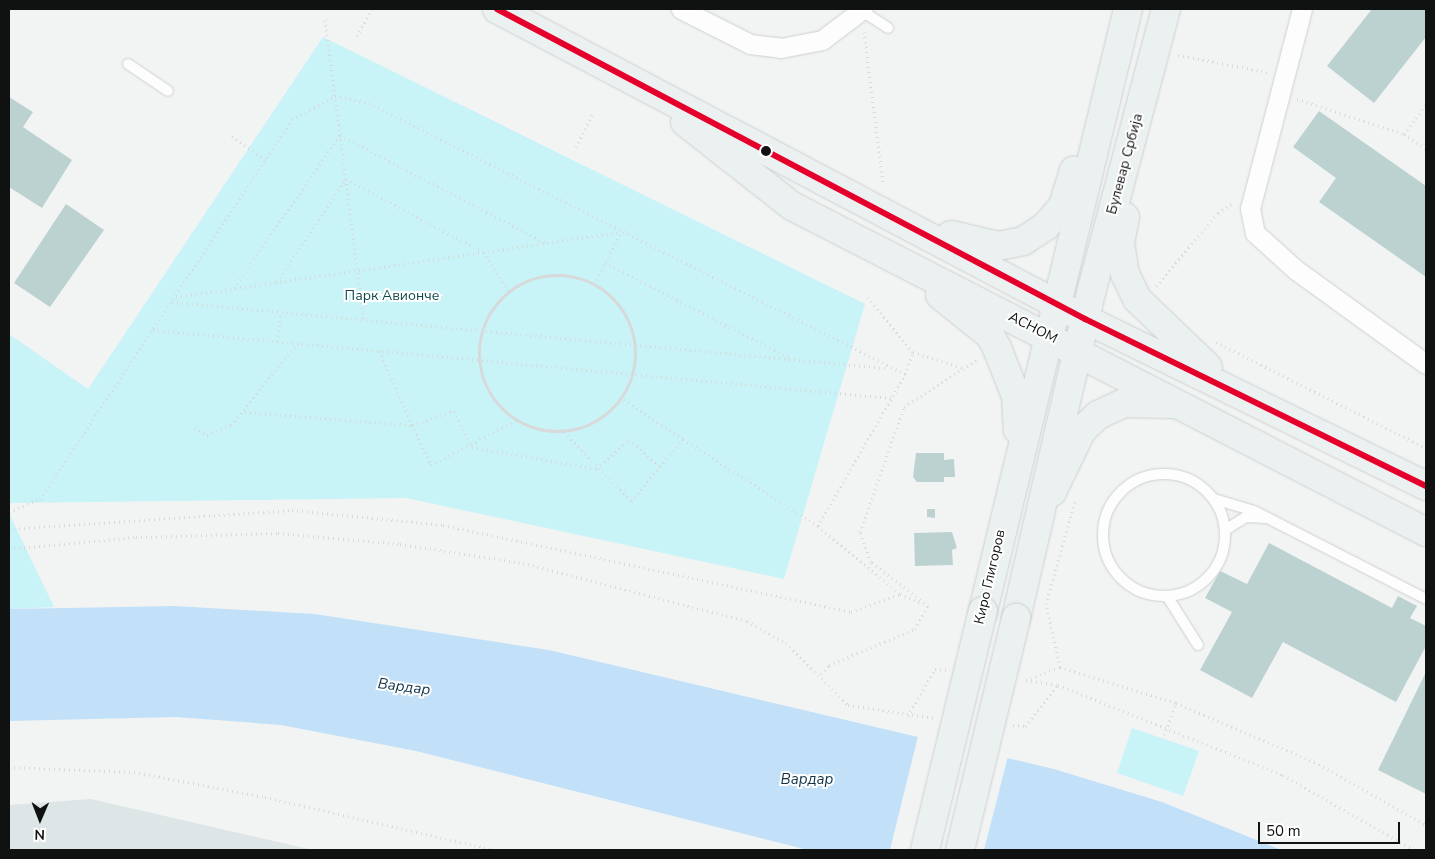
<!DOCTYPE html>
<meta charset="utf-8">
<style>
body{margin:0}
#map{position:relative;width:1435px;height:859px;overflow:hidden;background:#f2f4f4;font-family:"Nunito Sans",sans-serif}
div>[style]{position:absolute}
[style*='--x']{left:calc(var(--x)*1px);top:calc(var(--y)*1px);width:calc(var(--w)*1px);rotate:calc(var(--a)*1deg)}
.built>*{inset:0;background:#dde5e6}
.green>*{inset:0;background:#c8f3f7}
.water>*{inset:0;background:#c2e1f8}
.pier>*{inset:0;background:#f2f4f4}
.building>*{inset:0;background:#bbd2d0}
.path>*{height:3px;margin-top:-1.5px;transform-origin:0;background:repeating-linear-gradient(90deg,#d8d9d9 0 1px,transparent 0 5px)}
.path>.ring{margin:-1.5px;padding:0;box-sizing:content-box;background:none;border:3px solid #d8d9d9;border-radius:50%}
.roads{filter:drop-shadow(0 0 1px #ced0d0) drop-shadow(0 0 1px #ced0d0)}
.lane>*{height:10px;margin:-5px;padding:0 5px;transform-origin:5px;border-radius:5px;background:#fdfdfd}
.lane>.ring{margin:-5px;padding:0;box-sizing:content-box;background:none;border:10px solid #fdfdfd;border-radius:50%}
.street>*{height:19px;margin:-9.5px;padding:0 9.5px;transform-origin:9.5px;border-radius:9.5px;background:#fdfdfd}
.secondary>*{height:28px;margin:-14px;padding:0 14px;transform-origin:14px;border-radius:14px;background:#ebf0f1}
.bridges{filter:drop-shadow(0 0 1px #ced0d0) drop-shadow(0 0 1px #ced0d0)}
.secondary-bridge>*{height:28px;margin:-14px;padding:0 14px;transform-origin:14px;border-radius:14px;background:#ebf0f1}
.bus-1>*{height:6px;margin:-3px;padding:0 3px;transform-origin:3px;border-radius:3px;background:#e4002b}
.dots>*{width:14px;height:14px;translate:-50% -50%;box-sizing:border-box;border:2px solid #fff;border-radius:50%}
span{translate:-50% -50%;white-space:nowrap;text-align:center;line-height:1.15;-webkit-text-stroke:4px #fff;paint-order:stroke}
.street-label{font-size:14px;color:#101111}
.park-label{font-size:14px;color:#12494e}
.water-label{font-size:15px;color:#113349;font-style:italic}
.frame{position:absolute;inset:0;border:10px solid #101111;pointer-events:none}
.north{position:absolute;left:15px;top:794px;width:50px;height:50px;-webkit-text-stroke:4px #fff;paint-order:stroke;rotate:181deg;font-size:14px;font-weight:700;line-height:20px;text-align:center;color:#101111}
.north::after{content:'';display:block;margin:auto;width:18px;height:22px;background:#101111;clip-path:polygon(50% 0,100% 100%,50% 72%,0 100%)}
.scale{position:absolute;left:1258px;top:822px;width:142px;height:22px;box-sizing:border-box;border:2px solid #101111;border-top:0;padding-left:6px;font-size:15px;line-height:18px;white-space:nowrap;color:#101111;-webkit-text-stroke:4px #fff;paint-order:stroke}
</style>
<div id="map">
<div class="built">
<i style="clip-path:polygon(91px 799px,313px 850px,9px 850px,9px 805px)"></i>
</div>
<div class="green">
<i style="clip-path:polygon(323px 37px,865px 304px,784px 579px,406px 498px,9px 503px,9px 334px,88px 389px)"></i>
<i style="clip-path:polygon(9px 513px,54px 607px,9px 609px)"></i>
<i style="clip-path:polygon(1132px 728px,1199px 751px,1183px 796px,1117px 773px)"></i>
</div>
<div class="water">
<i style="clip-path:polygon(175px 606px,315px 614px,549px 650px,1054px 769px,1162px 802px,1281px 850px,808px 850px,416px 751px,281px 725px,176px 717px,9px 721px,9px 609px)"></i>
</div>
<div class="pier">
<i style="clip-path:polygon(918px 736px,1008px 756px,984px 850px,890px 850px)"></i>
</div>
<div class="building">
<i style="clip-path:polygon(1372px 9px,1426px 9px,1426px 37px,1374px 103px,1327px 66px)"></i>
<i style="clip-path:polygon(9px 97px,33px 112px,23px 127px,72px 160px,42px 208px,9px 187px)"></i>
<i style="clip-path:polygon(1319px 111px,1426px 186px,1426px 277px,1319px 202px,1336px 178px,1293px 147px)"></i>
<i style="clip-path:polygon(66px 204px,104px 230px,50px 307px,14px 283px)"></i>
<i style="clip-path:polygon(916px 453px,944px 453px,944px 460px,954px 459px,955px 477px,944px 477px,944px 482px,917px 482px,913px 477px)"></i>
<i style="clip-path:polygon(927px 509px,935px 509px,935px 518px,927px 517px)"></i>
<i style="clip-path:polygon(952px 532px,957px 548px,952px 550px,953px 565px,915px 566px,914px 533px)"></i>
<i style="clip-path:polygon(1269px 543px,1392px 608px,1398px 596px,1417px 606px,1410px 618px,1426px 626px,1426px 646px,1396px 702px,1283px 642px,1252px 698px,1200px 670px,1232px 612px,1205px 598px,1220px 571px,1247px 584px)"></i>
<i style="clip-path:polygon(1426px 672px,1426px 794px,1378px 770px)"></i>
</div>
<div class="path">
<i style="--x:325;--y:20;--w:303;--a:82.6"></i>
<i style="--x:864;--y:32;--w:151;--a:82.8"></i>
<i style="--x:357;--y:36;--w:31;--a:-61"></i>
<i style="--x:1178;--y:55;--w:91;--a:10.8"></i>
<i style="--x:1297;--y:99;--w:113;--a:18.1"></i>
<i style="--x:1404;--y:134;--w:27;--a:34"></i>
<i style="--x:1404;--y:134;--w:37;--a:-54"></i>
<i style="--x:232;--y:136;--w:42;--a:35.2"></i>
<i style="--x:576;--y:147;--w:37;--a:-63"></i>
<i style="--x:605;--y:263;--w:208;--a:27.2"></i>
<i class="ring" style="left:479px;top:275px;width:153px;height:153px"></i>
<i style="--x:277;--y:282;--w:124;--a:-56.2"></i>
<i style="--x:346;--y:179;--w:155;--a:28.1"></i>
<i style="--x:483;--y:252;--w:47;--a:56.3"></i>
<i style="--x:594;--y:284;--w:58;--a:-62.1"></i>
<i style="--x:1156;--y:286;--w:96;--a:-49.7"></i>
<i style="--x:1218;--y:213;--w:18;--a:-34"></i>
<i style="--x:234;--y:288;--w:186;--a:-55.3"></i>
<i style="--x:340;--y:135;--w:233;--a:27.7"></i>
<i style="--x:176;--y:297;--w:450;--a:-8.3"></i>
<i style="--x:172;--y:302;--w:716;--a:5.29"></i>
<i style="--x:153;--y:330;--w:741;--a:5.26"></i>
<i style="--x:277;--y:341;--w:29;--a:-82"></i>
<i style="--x:1216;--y:342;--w:235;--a:26.8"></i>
<i style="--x:379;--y:351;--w:81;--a:66"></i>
<i style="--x:412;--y:425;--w:44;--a:-18.4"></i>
<i style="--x:454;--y:411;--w:40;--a:63.4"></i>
<i style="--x:472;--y:447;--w:127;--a:10"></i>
<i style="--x:597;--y:469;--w:44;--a:-43.2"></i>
<i style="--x:629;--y:439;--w:43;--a:42.2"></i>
<i style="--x:913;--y:352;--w:52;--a:17.7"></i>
<i style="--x:245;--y:412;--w:168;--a:4.5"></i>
<i style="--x:412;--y:425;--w:44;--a:64.6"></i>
<i style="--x:431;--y:465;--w:97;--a:-27.6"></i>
<i style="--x:195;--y:427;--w:14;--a:34"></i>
<i style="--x:207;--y:435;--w:26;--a:-23"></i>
<i style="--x:231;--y:425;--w:106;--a:-50.7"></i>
<i style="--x:564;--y:432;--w:96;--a:45.8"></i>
<i style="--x:631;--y:501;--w:81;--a:-50"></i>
<i style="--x:683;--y:439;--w:74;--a:-146.5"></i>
<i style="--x:683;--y:439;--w:161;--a:32.8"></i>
<i style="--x:818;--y:526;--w:107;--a:39.7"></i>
<i style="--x:900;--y:594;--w:25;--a:23"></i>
<i style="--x:9;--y:512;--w:34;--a:-23"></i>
<i style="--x:40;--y:499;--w:455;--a:-56.4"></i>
<i style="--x:292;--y:120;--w:49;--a:-29.2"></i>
<i style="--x:335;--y:96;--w:35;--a:12"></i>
<i style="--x:369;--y:103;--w:601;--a:26.82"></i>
<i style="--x:905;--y:374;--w:23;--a:-70"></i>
<i style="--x:913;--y:352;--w:72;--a:-129.9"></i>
<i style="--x:818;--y:526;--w:174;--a:-60.1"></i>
<i style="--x:9;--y:529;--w:284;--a:-3.8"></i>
<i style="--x:292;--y:510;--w:152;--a:5.7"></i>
<i style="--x:443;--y:525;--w:417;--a:12"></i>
<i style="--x:851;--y:612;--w:52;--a:-20.2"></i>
<i style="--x:9;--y:549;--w:128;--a:-5.4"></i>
<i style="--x:136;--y:537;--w:142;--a:-1.6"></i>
<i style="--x:278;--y:533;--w:122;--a:5.2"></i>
<i style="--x:400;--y:544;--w:124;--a:8.8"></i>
<i style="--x:523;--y:563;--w:231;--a:14.5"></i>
<i style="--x:747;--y:621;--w:45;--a:29.4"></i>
<i style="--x:786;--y:643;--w:88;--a:45"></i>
<i style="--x:848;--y:705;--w:88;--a:8.5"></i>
<i style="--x:1060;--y:667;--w:65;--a:-102.5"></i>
<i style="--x:1046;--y:604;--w:107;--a:-74.3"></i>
<i style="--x:821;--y:674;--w:12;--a:-48"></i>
<i style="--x:829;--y:665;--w:93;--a:-22.7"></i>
<i style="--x:915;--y:629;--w:26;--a:-61"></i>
<i style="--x:928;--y:606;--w:72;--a:-142.3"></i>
<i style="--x:871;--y:562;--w:32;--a:-110"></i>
<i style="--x:860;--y:532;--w:133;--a:-70.6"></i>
<i style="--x:904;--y:407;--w:88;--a:-33"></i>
<i style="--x:1026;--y:680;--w:36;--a:-21"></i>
<i style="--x:1060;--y:667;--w:121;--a:17.2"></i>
<i style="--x:1176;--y:703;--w:155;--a:23.1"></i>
<i style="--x:1319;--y:764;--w:123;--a:29.7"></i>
<i style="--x:1026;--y:680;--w:31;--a:9"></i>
<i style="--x:908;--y:716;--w:54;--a:-60.1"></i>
<i style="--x:935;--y:669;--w:11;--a:5"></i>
<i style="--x:1013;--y:725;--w:12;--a:5"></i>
<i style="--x:1025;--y:726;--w:53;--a:-51.2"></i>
<i style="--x:1058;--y:685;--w:242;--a:21.8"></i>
<i style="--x:1283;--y:775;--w:151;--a:29.8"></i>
<i style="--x:1164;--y:735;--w:34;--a:-69"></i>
<i style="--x:9;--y:767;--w:125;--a:2.3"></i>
<i style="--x:134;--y:772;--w:133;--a:10.8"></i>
<i style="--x:265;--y:797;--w:235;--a:13"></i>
</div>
<div class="roads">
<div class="lane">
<i style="--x:862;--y:11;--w:31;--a:33"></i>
<i style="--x:128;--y:64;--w:48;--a:34"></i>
<i class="ring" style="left:1103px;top:474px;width:112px;height:112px"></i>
<i style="--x:1214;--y:499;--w:42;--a:16.7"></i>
<i style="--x:1254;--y:511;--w:193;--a:27.1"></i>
<i style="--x:1225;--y:530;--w:25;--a:-32"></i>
<i style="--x:1246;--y:517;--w:19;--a:3"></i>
<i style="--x:1167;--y:596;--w:58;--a:57.7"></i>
</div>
<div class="street">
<i style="--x:681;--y:9;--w:77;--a:26.9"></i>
<i style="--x:750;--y:44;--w:31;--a:7"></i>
<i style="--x:781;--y:48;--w:42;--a:-11"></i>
<i style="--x:822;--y:40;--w:51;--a:-37.1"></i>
<i style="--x:1302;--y:9;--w:206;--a:104.6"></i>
<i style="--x:1250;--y:208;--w:25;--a:79"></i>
<i style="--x:1255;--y:233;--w:55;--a:42.1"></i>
<i style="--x:1296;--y:270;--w:160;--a:35.9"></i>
</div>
<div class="secondary">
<i style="--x:497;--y:9;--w:665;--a:27.8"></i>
<i style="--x:1085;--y:319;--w:380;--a:26.1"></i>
<i style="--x:685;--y:122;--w:136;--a:38.1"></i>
<i style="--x:792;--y:206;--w:713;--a:27.21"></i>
<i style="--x:1125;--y:217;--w:26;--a:101"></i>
<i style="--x:1120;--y:243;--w:31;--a:81"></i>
<i style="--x:1125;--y:274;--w:28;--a:64"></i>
<i style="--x:1137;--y:299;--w:98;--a:43.8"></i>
<i style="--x:951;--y:235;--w:48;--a:13.2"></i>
<i style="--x:998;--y:246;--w:25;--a:-11"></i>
<i style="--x:1023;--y:241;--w:27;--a:-33"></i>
<i style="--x:1046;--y:226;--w:26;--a:-50"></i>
<i style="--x:1063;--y:206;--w:37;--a:-73"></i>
<i style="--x:940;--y:295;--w:64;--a:38.7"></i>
<i style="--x:990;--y:335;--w:15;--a:62"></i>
<i style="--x:997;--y:348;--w:52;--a:68.4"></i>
<i style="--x:1016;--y:396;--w:34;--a:87"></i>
<i style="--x:1052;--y:492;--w:69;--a:-64.2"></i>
<i style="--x:1082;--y:430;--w:22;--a:-43"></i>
<i style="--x:1098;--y:415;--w:29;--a:-25"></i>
<i style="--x:1124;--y:403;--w:49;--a:1.2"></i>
<i style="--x:983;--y:611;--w:619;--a:-76.46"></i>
<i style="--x:1016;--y:618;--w:338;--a:-77"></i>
<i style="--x:1092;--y:289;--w:290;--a:-75.2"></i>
</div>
</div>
<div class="bridges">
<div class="secondary-bridge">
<i style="--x:925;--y:850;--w:246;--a:-76.4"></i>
<i style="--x:960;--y:850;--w:239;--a:-76.4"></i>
</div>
</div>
<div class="bus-1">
<i style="--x:497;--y:9;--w:665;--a:27.8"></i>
<i style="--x:1085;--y:319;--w:380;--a:26.1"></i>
</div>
<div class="dots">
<i style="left:766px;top:151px;background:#101111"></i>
</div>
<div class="street-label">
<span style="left:1125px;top:164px;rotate:-75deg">Булевар Србија</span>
<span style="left:1033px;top:328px;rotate:27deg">АСНОМ</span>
<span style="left:990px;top:577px;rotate:-77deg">Киро Глигоров</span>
</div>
<div class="park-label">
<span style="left:392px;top:296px">Парк Авионче</span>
</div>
<div class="water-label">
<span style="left:404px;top:687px;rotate:7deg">Вардар</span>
<span style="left:807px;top:780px">Вардар</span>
</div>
<div class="frame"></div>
<div class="north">N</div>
<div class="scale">50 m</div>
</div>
